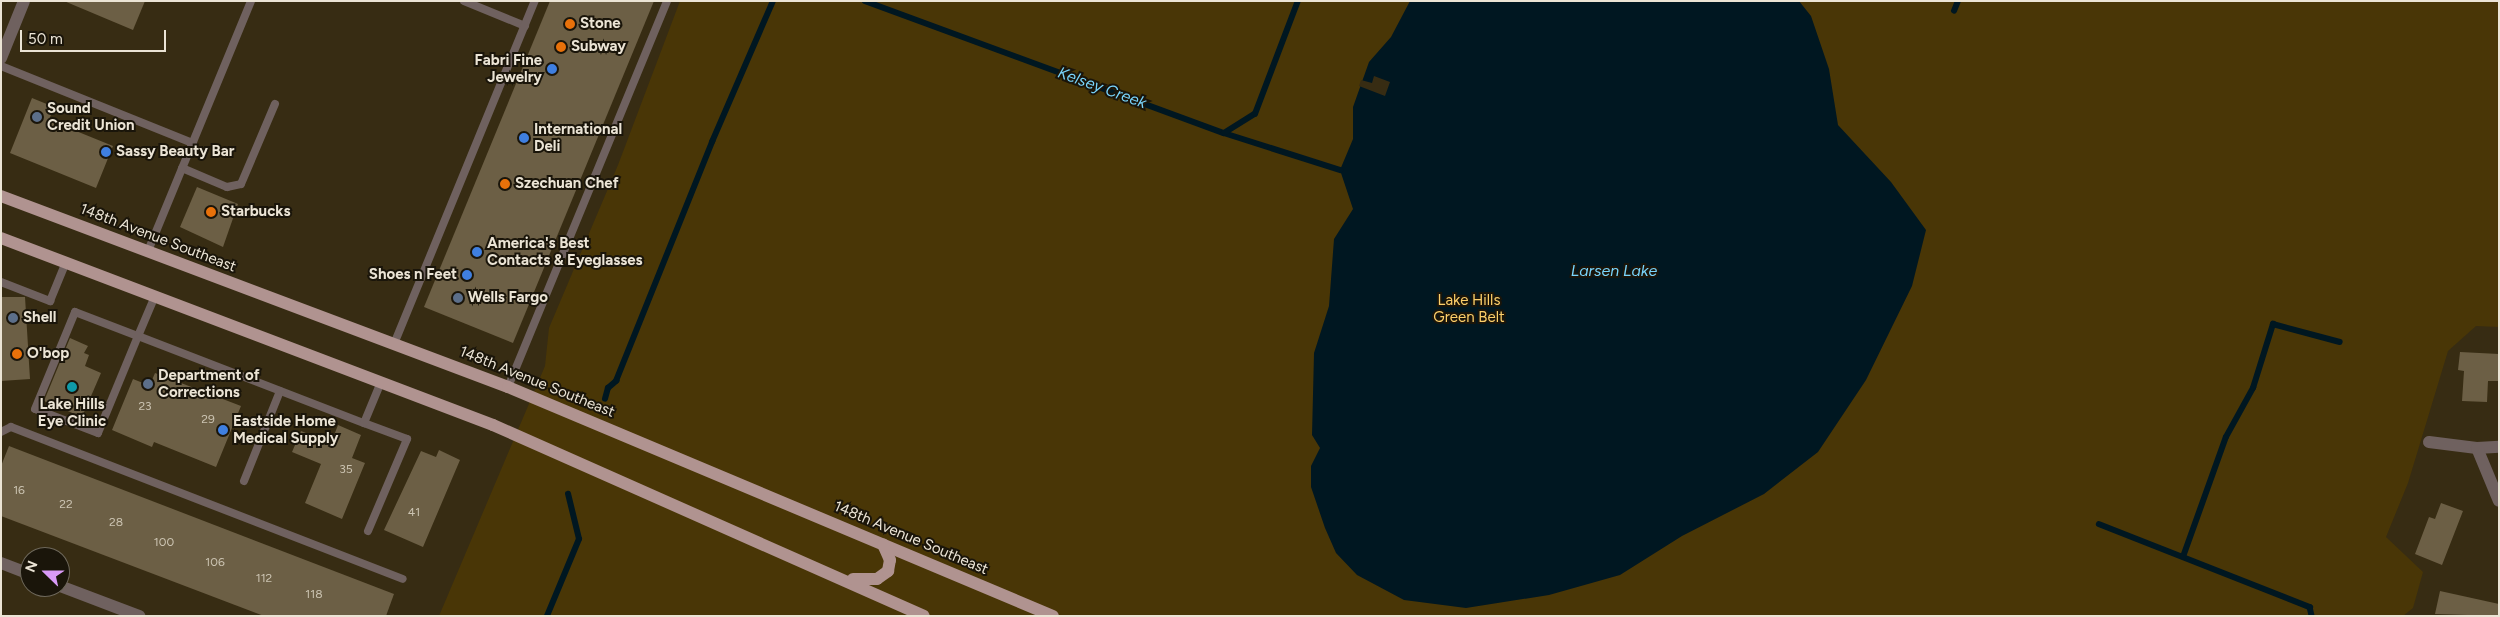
<!DOCTYPE html>
<style>
body{margin:0}
#map{position:relative;width:2500px;height:617px;overflow:hidden;background:#372c13;font-family:Figtree,sans-serif}
div>[style]{position:absolute}
[style*='--x']{left:calc(var(--x)*1px);top:calc(var(--y)*1px);width:calc(var(--w)*1px);rotate:calc(var(--a)*1deg)}
.green>*{inset:0;background:#493606}
.water>*{inset:0;background:#001721}
.pier>*{inset:0;background:#372c13}
.stream>*{height:5.5px;margin:-2.75px;padding:0 2.75px;transform-origin:2.75px;border-radius:2.75px;background:#001721}
.building>*{inset:0;background:#6c5f45}
.service>*{height:8px;margin:-4px;padding:0 4px;transform-origin:4px;border-radius:4px;background:#6f615f}
.minor>*{height:12px;margin:-6px;padding:0 6px;transform-origin:6px;border-radius:6px;background:#6f615f}
.tertiary>*{height:12px;margin:-6px;padding:0 6px;transform-origin:6px;border-radius:6px;background:#6f615f}
.primary>*{height:12px;margin:-6px;padding:0 6px;transform-origin:6px;border-radius:6px;background:#b09390}
.dots>*{width:14px;height:14px;translate:-50% -50%;box-sizing:border-box;border:2px solid #1a150a;border-radius:50%}
span{translate:-50% -50%;white-space:nowrap;text-align:center;line-height:1.15;-webkit-text-stroke:4px #1a150a;paint-order:stroke}
.number-label{font-size:12px;color:#cbc3b1}
.number-label span{-webkit-text-stroke-width:0}
.poi-label{font-size:15px;color:#ebe4d5;font-weight:700}
.left{translate:0 -50%;text-align:left}
.right{translate:-100% -50%;text-align:right}
.street-label{font-size:15px;color:#ebe4d5}
.park-label{font-size:15px;color:#fccf6a}
.water-label{font-size:16px;color:#79d5fc;font-style:italic}
.frame{position:absolute;inset:0;border:2px solid #ebe4d5;pointer-events:none}
.north{position:absolute;left:20px;top:547px;width:50px;height:50px;box-sizing:border-box;background:#1a150a;border:1px solid #6e685b;border-radius:50%;rotate:292deg;font-size:14px;font-weight:700;line-height:20px;text-align:center;color:#ebe4d5}
.north::after{content:'';display:block;margin:auto;width:18px;height:22px;background:#d99af7;clip-path:polygon(50% 0,100% 100%,50% 72%,0 100%)}
.scale{position:absolute;left:20px;top:30px;width:146px;height:22px;box-sizing:border-box;border:2px solid #ebe4d5;border-top:0;padding-left:6px;font-size:15px;line-height:18px;white-space:nowrap;color:#ebe4d5;-webkit-text-stroke:4px #1a150a;paint-order:stroke}
</style>
<div id="map">
<div class="green">
<i style="clip-path:polygon(680px 1px,2499px 1px,2499px 327px,2476px 326px,2448px 351px,2408px 483px,2386px 537px,2423px 572px,2413px 608px,2403px 616px,439px 616px,545px 366px,549px 328px,618px 165px)"></i>
</div>
<div class="water">
<i style="clip-path:polygon(1410px 1px,1799px 1px,1811px 16px,1829px 69px,1838px 125px,1891px 182px,1926px 230px,1912px 286px,1866px 380px,1818px 452px,1764px 494px,1682px 536px,1620px 575px,1549px 595px,1466px 608px,1404px 600px,1357px 575px,1336px 553px,1325px 528px,1311px 487px,1311px 466px,1320px 448px,1312px 435px,1314px 353px,1329px 306px,1334px 239px,1353px 209px,1340px 170px,1353px 139px,1353px 107px,1369px 62px,1391px 37px)"></i>
</div>
<div class="pier">
<i style="clip-path:polygon(1374px 76px,1390px 82px,1385px 96px,1359px 86px,1361px 80px,1372px 83px)"></i>
</div>
<div class="stream">
<i style="--x:865;--y:1;--w:382;--a:20.2"></i>
<i style="--x:1224;--y:133;--w:122;--a:17.7"></i>
<i style="--x:1954;--y:11;--w:11;--a:-68"></i>
<i style="--x:1224;--y:133;--w:36;--a:-32"></i>
<i style="--x:1255;--y:114;--w:121;--a:-69.2"></i>
<i style="--x:605;--y:399;--w:11;--a:-75"></i>
<i style="--x:608;--y:388;--w:11;--a:-41"></i>
<i style="--x:616;--y:381;--w:258;--a:-68.1"></i>
<i style="--x:712;--y:142;--w:154;--a:-66.6"></i>
<i style="--x:2099;--y:524;--w:227;--a:21.5"></i>
<i style="--x:2310;--y:607;--w:9;--a:77"></i>
<i style="--x:2183;--y:557;--w:127;--a:-70.3"></i>
<i style="--x:2226;--y:437;--w:56;--a:-61.1"></i>
<i style="--x:2253;--y:388;--w:67;--a:-72.6"></i>
<i style="--x:2273;--y:324;--w:69;--a:15"></i>
<i style="--x:547;--y:616;--w:83;--a:-67.4"></i>
<i style="--x:579;--y:539;--w:46;--a:-103.7"></i>
</div>
<div class="building">
<i style="clip-path:polygon(64px 1px,145px 1px,133px 30px)"></i>
<i style="clip-path:polygon(550px 1px,654px 1px,513px 343px,424px 307px)"></i>
<i style="clip-path:polygon(32px 98px,54px 107px,49px 120px,113px 146px,96px 188px,10px 153px)"></i>
<i style="clip-path:polygon(197px 187px,238px 204px,223px 247px,180px 227px)"></i>
<i style="clip-path:polygon(1px 297px,25px 297px,30px 379px,1px 381px)"></i>
<i style="clip-path:polygon(70px 338px,88px 346px,84px 353px,89px 355px,85px 366px,101px 373px,82px 417px,44px 401px)"></i>
<i style="clip-path:polygon(2460px 352px,2499px 354px,2499px 381px,2488px 381px,2487px 402px,2462px 401px,2464px 371px,2458px 370px)"></i>
<i style="clip-path:polygon(155px 373px,241px 406px,216px 467px,154px 442px,152px 447px,112px 430px,133px 379px,143px 383px,145px 378px,152px 380px)"></i>
<i style="clip-path:polygon(338px 425px,361px 435px,352px 458px,365px 463px,342px 519px,305px 503px,321px 464px,292px 452px,301px 431px,331px 443px)"></i>
<i style="clip-path:polygon(9px 446px,394px 594px,386px 616px,264px 616px,1px 516px,1px 466px)"></i>
<i style="clip-path:polygon(439px 450px,460px 460px,423px 547px,384px 530px,421px 451px,436px 457px)"></i>
<i style="clip-path:polygon(2441px 503px,2463px 511px,2442px 565px,2415px 554px,2429px 517px,2435px 519px)"></i>
<i style="clip-path:polygon(2440px 591px,2499px 604px,2499px 616px,2435px 614px)"></i>
</div>
<div class="service">
<i style="--x:464;--y:1;--w:66;--a:22.3"></i>
<i style="--x:1;--y:66;--w:207;--a:21.9"></i>
<i style="--x:182;--y:168;--w:49;--a:22.9"></i>
<i style="--x:227;--y:187;--w:14;--a:-12"></i>
<i style="--x:241;--y:184;--w:87;--a:-67"></i>
<i style="--x:148;--y:251;--w:270;--a:-67.6"></i>
<i style="--x:1;--y:282;--w:53;--a:21.2"></i>
<i style="--x:50;--y:301;--w:42;--a:-67.7"></i>
<i style="--x:155;--y:296;--w:43;--a:113"></i>
<i style="--x:138;--y:336;--w:242;--a:21.1"></i>
<i style="--x:75;--y:312;--w:67;--a:20.9"></i>
<i style="--x:138;--y:336;--w:105;--a:112.4"></i>
<i style="--x:98;--y:433;--w:67;--a:-159.1"></i>
<i style="--x:35;--y:409;--w:105;--a:-67.6"></i>
<i style="--x:394;--y:344;--w:371;--a:-67.7"></i>
<i style="--x:508;--y:387;--w:417;--a:-67.6"></i>
<i style="--x:1;--y:432;--w:11;--a:-27"></i>
<i style="--x:11;--y:427;--w:420;--a:21.2"></i>
<i style="--x:244;--y:481;--w:97;--a:-68.2"></i>
<i style="--x:368;--y:531;--w:100;--a:-67"></i>
<i style="--x:407;--y:439;--w:46;--a:-159.6"></i>
<i style="--x:364;--y:423;--w:44;--a:-67.5"></i>
</div>
<div class="minor">
<i style="--x:2429;--y:442;--w:48;--a:7.1"></i>
<i style="--x:2477;--y:448;--w:22;--a:-3"></i>
<i style="--x:2477;--y:448;--w:57;--a:67.5"></i>
<i style="--x:1;--y:563;--w:31;--a:21"></i>
<i style="--x:60;--y:586;--w:85;--a:20.8"></i>
</div>
<div class="tertiary">
<i style="--x:1;--y:58;--w:61;--a:-68"></i>
</div>
<div class="primary">
<i style="--x:1;--y:196;--w:542;--a:20.64"></i>
<i style="--x:508;--y:387;--w:591;--a:22.79"></i>
<i style="--x:1;--y:238;--w:526;--a:20.81"></i>
<i style="--x:493;--y:425;--w:471;--a:23.9"></i>
<i style="--x:853;--y:579;--w:24;--a:0"></i>
<i style="--x:877;--y:579;--w:14;--a:-36"></i>
<i style="--x:888;--y:571;--w:11;--a:-80"></i>
<i style="--x:890;--y:560;--w:17;--a:-114"></i>
</div>
<div class="dots">
<i style="left:570px;top:24px;background:#e8710a"></i>
<i style="left:561px;top:47px;background:#e8710a"></i>
<i style="left:552px;top:69px;background:#3f7fe0"></i>
<i style="left:37px;top:117px;background:#5c6f8a"></i>
<i style="left:524px;top:138px;background:#3f7fe0"></i>
<i style="left:106px;top:152px;background:#3f7fe0"></i>
<i style="left:505px;top:184px;background:#e8710a"></i>
<i style="left:211px;top:212px;background:#e8710a"></i>
<i style="left:477px;top:252px;background:#3f7fe0"></i>
<i style="left:467px;top:275px;background:#3f7fe0"></i>
<i style="left:458px;top:298px;background:#5c6f8a"></i>
<i style="left:13px;top:318px;background:#5c6f8a"></i>
<i style="left:17px;top:354px;background:#e8710a"></i>
<i style="left:148px;top:384px;background:#5c6f8a"></i>
<i style="left:72px;top:387px;background:#0f9aa8"></i>
<i style="left:223px;top:430px;background:#3f7fe0"></i>
</div>
<div class="number-label">
<span style="left:145px;top:407px">23</span>
<span style="left:208px;top:420px">29</span>
<span style="left:346px;top:470px">35</span>
<span style="left:19px;top:491px">16</span>
<span style="left:66px;top:505px">22</span>
<span style="left:414px;top:513px">41</span>
<span style="left:116px;top:523px">28</span>
<span style="left:164px;top:543px">100</span>
<span style="left:215px;top:563px">106</span>
<span style="left:264px;top:579px">112</span>
<span style="left:314px;top:595px">118</span>
</div>
<div class="poi-label">
<span class="left" style="left:580px;top:24px">Stone</span>
<span class="left" style="left:571px;top:47px">Subway</span>
<span class="right" style="left:542px;top:69px">Fabri Fine<br>Jewelry</span>
<span class="left" style="left:47px;top:117px">Sound<br>Credit Union</span>
<span class="left" style="left:534px;top:138px">International<br>Deli</span>
<span class="left" style="left:116px;top:152px">Sassy Beauty Bar</span>
<span class="left" style="left:515px;top:184px">Szechuan Chef</span>
<span class="left" style="left:221px;top:212px">Starbucks</span>
<span class="left" style="left:487px;top:252px">America's Best<br>Contacts &amp; Eyeglasses</span>
<span class="right" style="left:457px;top:275px">Shoes n Feet</span>
<span class="left" style="left:468px;top:298px">Wells Fargo</span>
<span class="left" style="left:23px;top:318px">Shell</span>
<span class="left" style="left:27px;top:354px">O'bop</span>
<span class="left" style="left:158px;top:384px">Department of<br>Corrections</span>
<span style="left:72px;top:413px">Lake Hills<br>Eye Clinic</span>
<span class="left" style="left:233px;top:430px">Eastside Home<br>Medical Supply</span>
</div>
<div class="street-label">
<span style="left:158px;top:238px;rotate:21deg">148th Avenue Southeast</span>
<span style="left:537px;top:382px;rotate:22deg">148th Avenue Southeast</span>
<span style="left:911px;top:538px;rotate:23deg">148th Avenue Southeast</span>
</div>
<div class="park-label">
<span style="left:1469px;top:309px">Lake Hills<br>Green Belt</span>
</div>
<div class="water-label">
<span style="left:1102px;top:88px;rotate:20deg">Kelsey Creek</span>
<span style="left:1614px;top:271px">Larsen Lake</span>
</div>
<div class="frame"></div>
<div class="north">N</div>
<div class="scale">50 m</div>
</div>
